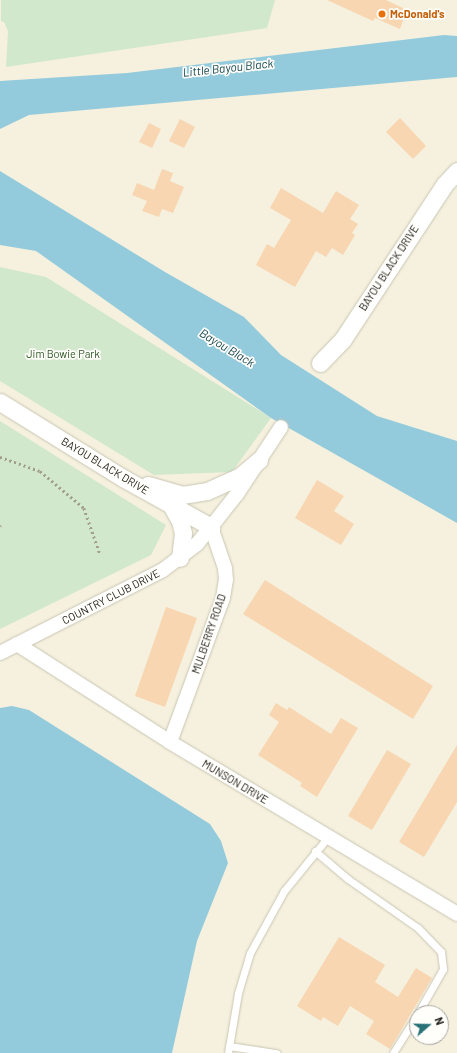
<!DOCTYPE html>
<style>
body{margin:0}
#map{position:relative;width:457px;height:1053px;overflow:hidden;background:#f5f1de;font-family:Barlow,sans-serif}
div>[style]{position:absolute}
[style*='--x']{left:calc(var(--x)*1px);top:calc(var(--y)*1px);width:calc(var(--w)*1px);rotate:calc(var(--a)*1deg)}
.green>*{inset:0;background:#d1e8cc}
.water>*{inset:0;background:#94cbdc}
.building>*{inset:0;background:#f7d6b1}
.path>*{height:2.5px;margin-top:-1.25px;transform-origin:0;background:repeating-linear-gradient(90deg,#a19e90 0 2px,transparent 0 5px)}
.roads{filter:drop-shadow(0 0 1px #c9c5b3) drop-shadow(0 0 1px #c9c5b3)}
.service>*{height:7px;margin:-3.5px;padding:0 3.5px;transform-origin:3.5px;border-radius:3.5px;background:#fff}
.minor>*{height:14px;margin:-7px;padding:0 7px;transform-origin:7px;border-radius:7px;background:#fff}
.tertiary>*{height:17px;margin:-8.5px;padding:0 8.5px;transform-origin:8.5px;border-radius:8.5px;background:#fff}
.dots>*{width:11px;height:11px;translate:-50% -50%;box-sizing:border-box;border:2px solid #fffefa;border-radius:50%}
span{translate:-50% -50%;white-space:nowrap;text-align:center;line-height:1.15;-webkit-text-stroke:3.5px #fffefa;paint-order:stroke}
.food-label{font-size:11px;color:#c56008;font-weight:700}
.left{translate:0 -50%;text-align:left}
.street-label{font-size:11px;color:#22201a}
.park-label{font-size:11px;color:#2c5624}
.water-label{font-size:12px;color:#134450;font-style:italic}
.north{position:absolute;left:409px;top:1005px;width:40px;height:40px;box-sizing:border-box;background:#fffefa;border:1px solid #a7a5a0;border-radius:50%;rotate:70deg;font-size:11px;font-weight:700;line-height:16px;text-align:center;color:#22201a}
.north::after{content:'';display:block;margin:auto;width:14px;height:18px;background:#277177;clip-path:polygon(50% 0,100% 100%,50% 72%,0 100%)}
</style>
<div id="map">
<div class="green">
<i style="clip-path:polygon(1px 0,275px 0,267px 28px,6px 67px,8px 31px,4px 22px,1px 21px)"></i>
<i style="clip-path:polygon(0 267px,46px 277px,271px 418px,232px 472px,154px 475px,0 381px)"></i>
<i style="clip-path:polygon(0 421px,166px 525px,151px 555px,0 629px)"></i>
</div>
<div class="water">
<i style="clip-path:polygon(444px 35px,457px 36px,457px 77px,29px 115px,0 129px,0 81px,127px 73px)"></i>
<i style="clip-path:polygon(0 171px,165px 272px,244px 317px,281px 355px,377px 416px,457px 441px,457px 523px,271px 418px,36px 251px,0 245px)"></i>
<i style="clip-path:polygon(12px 706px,29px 710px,210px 824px,221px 841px,228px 863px,197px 941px,172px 1053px,0 1053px,0 708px)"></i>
</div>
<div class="building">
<i style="clip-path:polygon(327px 0,386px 0,407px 10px,400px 29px,375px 18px,373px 21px)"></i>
<i style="clip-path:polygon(400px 118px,426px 146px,413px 159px,386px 132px)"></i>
<i style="clip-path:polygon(180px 119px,195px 127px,184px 148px,169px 141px)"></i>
<i style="clip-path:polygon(149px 123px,161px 129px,152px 148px,139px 142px)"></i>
<i style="clip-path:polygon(162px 169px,173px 173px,170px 181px,184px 187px,173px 213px,162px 209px,159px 217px,142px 211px,147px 201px,132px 195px,137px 183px,154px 190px)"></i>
<i style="clip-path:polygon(281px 188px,323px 213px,336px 191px,359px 205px,350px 219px,358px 224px,352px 233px,355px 235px,343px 255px,332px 248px,326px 257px,316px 251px,295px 287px,256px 265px,267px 244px,274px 248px,291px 220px,270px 208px)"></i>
<i style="clip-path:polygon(317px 480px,344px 496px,334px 511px,354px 524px,341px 545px,295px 518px)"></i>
<i style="clip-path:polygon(265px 580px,433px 686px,413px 719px,243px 614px)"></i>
<i style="clip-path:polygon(166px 607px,197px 618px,165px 707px,135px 696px)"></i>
<i style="clip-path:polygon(276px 703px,287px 710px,289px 707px,331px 734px,341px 718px,358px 728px,317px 797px,300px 786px,302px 783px,258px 755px,279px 722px,269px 715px)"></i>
<i style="clip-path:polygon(457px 745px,457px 802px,424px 857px,399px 842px)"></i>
<i style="clip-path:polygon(387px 750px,411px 764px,372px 830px,348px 816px)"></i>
<i style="clip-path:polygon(339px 937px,385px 965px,375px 982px,398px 997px,416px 968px,432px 978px,390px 1049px,366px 1034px,374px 1021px,350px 1006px,338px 1026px,323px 1017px,321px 1021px,297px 1006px)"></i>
</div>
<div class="path">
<i style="--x:0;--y:457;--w:42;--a:19.3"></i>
<i style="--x:40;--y:471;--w:57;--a:40.1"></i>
<i style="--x:84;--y:508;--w:49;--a:70.8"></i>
<i style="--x:0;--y:526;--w:1;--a:-45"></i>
</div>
<div class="roads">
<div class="service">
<i style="--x:315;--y:851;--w:43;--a:40.3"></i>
<i style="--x:348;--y:879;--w:85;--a:35"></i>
<i style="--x:418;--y:928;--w:33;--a:46"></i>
<i style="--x:441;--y:952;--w:17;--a:83"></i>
<i style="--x:443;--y:969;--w:51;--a:119.6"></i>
<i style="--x:229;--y:1046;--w:48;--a:8.5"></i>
<i style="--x:228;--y:1053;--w:61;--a:-80.5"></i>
<i style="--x:238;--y:993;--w:42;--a:-73.3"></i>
<i style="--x:250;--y:953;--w:71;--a:-61.3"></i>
<i style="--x:284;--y:891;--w:70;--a:-50.8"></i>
<i style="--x:393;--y:1053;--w:45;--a:-57.7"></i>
</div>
<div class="minor">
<i style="--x:17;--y:644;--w:182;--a:32.6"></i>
<i style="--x:170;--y:742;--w:335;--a:30.9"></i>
<i style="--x:0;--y:653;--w:183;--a:-27"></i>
<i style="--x:163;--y:570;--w:43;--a:-37.4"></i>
<i style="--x:197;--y:544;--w:22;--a:-51"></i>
<i style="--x:170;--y:742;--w:153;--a:-69.8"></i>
<i style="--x:223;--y:598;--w:18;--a:-81"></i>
<i style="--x:226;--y:580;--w:12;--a:-95"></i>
<i style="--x:225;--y:568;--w:43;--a:-108.9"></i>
<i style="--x:211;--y:527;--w:42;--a:-51.8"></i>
<i style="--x:237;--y:494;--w:80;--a:-56.7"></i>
</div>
<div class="tertiary">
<i style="--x:320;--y:363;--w:33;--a:-46"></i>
<i style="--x:343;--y:339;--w:184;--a:-56.7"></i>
<i style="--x:444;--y:185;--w:19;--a:-47"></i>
<i style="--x:0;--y:402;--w:145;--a:31.7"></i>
<i style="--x:123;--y:478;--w:101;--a:29.1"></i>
<i style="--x:148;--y:485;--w:35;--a:16"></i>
<i style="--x:182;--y:495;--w:25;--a:-9"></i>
<i style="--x:207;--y:491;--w:35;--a:-24"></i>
<i style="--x:239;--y:477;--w:26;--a:-40"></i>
<i style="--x:171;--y:505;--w:18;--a:61"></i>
<i style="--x:180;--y:521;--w:12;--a:76"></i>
<i style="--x:183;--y:533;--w:25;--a:97"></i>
</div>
</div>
<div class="dots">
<i style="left:382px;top:14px;background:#e8710a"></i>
</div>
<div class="food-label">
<span class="left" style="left:390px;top:14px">McDonald's</span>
</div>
<div class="street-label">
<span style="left:389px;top:268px;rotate:-57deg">BAYOU BLACK DRIVE</span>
<span style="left:105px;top:466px;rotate:31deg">BAYOU BLACK DRIVE</span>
<span style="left:111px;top:597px;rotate:-27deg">COUNTRY CLUB DRIVE</span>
<span style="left:209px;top:634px;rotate:-71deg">MULBERRY ROAD</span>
<span style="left:235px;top:782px;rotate:31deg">MUNSON DRIVE</span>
</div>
<div class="park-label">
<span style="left:63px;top:354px">Jim Bowie Park</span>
</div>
<div class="water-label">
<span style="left:228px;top:68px;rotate:-6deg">Little Bayou Black</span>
<span style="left:227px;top:348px;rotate:31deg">Bayou Black</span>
</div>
<div class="north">N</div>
</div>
